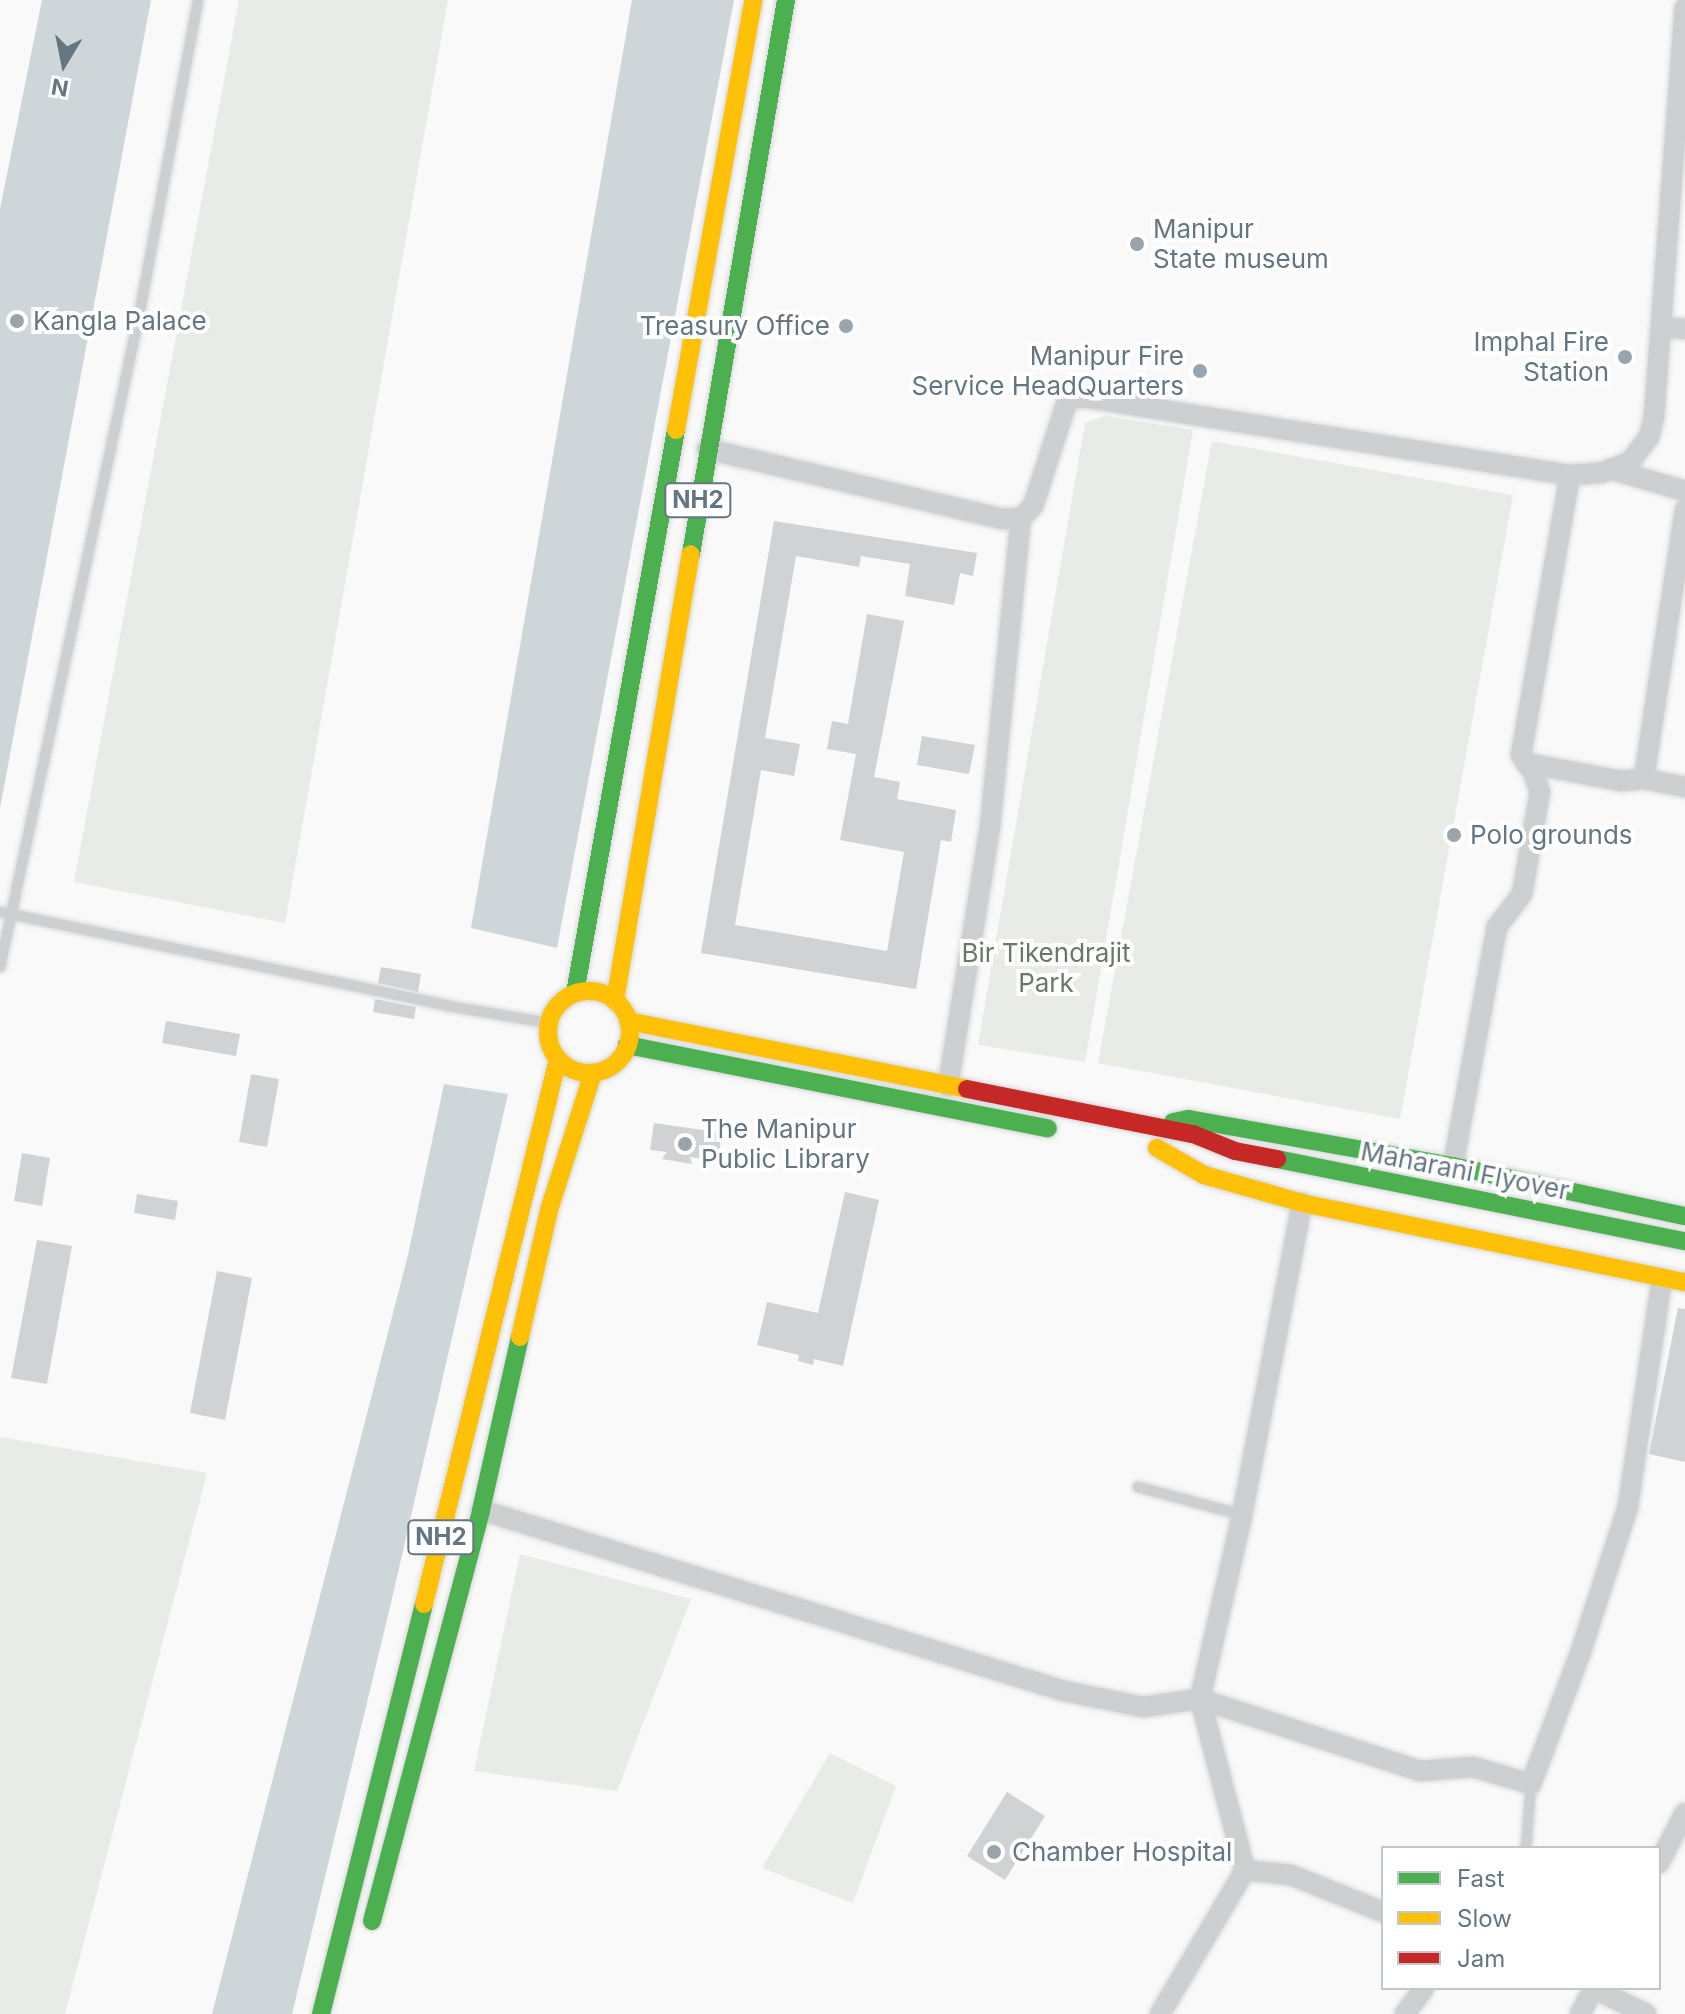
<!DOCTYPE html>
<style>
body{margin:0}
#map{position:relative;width:1685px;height:2014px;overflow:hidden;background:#f9f9f9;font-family:Inter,sans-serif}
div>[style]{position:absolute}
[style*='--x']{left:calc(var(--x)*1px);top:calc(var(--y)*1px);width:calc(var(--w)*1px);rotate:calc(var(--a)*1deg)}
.green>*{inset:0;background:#e8ebe6}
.water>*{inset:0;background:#ced6d9}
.building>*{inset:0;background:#d0d2d3}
.roads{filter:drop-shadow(0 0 2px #d5d6d7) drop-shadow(0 0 2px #d5d6d7)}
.lane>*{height:10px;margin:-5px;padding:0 5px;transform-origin:5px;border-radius:5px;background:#cecfd0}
.street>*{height:20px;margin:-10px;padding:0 10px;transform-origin:10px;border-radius:10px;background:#cecfd0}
.fast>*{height:18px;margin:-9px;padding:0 9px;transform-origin:9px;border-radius:9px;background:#4caf50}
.slow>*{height:18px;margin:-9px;padding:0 9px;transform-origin:9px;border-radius:9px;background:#ffc107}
.slow>.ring{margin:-9px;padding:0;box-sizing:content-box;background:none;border:18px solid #ffc107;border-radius:50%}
.jam>*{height:18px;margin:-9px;padding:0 9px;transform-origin:9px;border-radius:9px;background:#c62828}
.dots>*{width:22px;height:22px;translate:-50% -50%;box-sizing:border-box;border:4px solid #fff;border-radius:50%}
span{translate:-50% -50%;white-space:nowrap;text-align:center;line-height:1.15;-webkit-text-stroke:8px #fff;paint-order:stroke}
.shield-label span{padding:2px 6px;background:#fff;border:2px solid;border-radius:6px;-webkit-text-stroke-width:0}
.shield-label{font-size:24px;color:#657683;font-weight:700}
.poi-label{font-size:26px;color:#657683}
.left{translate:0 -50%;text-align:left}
.right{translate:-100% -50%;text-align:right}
.park-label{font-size:26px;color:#687a64}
.street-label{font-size:26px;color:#657683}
.legend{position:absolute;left:1381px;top:1846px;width:280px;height:144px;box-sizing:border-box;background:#fff;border:2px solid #c1c8cd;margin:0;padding:10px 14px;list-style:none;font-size:24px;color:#657683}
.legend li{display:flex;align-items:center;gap:16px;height:40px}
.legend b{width:40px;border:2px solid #c1c8cd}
.north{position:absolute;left:24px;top:24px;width:80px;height:80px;-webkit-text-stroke:6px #fff;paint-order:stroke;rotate:190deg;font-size:22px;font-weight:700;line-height:32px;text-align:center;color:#657683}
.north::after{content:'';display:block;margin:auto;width:28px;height:36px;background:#657683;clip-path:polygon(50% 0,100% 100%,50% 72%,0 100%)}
</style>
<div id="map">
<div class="green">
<i style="clip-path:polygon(239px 0,448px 0,285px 923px,74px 882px)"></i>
<i style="clip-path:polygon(1105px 416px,1193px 430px,1085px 1062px,978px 1045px,1085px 423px)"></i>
<i style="clip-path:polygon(1212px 441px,1513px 495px,1400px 1119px,1098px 1063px)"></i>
<i style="clip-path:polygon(0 1437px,207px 1473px,65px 2014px,0 2014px)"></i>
<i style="clip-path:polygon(520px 1554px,691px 1599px,617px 1791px,474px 1771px)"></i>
<i style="clip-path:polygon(830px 1753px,896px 1786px,853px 1903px,762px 1868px)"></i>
</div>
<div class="water">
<i style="clip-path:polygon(42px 0,151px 0,0 808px,0 209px)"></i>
<i style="clip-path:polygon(632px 0,734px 0,557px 948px,471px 928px)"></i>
<i style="clip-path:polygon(444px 1084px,508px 1094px,391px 1603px,292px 2014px,212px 2014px,408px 1255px)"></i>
</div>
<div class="building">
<i style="clip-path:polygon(774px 521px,977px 553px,973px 576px,960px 573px,954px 605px,905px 596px,910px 564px,861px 556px,859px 567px,796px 556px,765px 738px,800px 744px,794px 776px,761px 770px,735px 925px,887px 951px,904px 852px,840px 840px,856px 754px,827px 749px,832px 721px,848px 724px,867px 614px,904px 621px,874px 777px,900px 782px,897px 799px,956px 810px,951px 842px,941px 840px,916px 989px,701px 953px)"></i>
<i style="clip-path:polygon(922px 736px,975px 745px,969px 774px,917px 765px)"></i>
<i style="clip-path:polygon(381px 967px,421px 974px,418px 992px,378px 983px)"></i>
<i style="clip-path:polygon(375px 999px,416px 1007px,414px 1019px,373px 1012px)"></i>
<i style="clip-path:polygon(166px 1021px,240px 1034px,236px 1056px,162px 1043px)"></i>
<i style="clip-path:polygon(251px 1074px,279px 1079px,267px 1147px,239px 1142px)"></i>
<i style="clip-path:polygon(654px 1123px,717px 1132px,716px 1138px,721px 1139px,718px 1161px,690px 1157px,692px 1164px,662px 1159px,667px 1152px,650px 1150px)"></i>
<i style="clip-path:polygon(22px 1153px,50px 1158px,42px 1206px,14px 1201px)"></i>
<i style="clip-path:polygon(845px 1192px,879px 1200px,843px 1366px,814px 1359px,813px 1365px,798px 1361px,799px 1355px,757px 1345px,767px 1302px,818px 1313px)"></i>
<i style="clip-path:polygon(137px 1194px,178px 1201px,175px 1220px,134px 1213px)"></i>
<i style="clip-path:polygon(37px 1240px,72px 1246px,47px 1384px,11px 1378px)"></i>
<i style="clip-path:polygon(217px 1271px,252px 1278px,225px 1420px,190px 1413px)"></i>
<i style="clip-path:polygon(1678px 1308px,1685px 1309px,1685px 1462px,1649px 1454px)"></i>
<i style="clip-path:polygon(1007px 1792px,1045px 1816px,1005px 1880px,967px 1856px)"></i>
</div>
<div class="roads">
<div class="lane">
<i style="--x:0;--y:912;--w:458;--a:11.8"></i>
<i style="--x:448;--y:1006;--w:101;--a:9.6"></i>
<i style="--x:0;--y:967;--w:666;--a:-77.95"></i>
<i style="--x:139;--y:316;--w:321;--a:-79.4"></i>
<i style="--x:1138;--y:1487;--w:108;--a:15.1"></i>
<i style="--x:1526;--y:1848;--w:64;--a:-85.5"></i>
</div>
<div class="street">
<i style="--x:1661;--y:327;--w:24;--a:5"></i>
<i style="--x:707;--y:449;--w:303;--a:13.3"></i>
<i style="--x:1002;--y:519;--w:19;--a:-3"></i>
<i style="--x:1021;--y:518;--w:17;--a:-45"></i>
<i style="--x:1033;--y:506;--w:114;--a:-72"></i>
<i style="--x:1068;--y:398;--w:20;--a:0"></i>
<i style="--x:1088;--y:398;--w:488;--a:9.1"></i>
<i style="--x:1570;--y:475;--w:31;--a:-4"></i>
<i style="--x:1601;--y:473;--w:31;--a:-21"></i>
<i style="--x:1630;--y:462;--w:31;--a:-53"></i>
<i style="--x:1649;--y:437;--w:21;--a:-76"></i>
<i style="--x:1654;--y:417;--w:410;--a:-85.7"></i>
<i style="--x:1610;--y:469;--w:78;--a:16.3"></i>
<i style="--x:1685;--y:510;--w:272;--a:98.7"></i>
<i style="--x:1644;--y:779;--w:42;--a:11"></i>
<i style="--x:1526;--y:763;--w:97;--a:10.7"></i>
<i style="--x:1621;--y:781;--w:23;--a:-5"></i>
<i style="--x:948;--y:1086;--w:262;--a:-80.8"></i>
<i style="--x:990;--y:827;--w:311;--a:-84.3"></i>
<i style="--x:1453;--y:1166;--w:243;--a:-79.6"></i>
<i style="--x:1497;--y:927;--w:41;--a:-52.9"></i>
<i style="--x:1522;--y:894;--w:104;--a:-80"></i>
<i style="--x:1540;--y:792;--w:21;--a:-109"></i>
<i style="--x:1533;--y:772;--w:21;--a:-125"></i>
<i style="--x:1521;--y:755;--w:284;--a:-80.1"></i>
<i style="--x:481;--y:1510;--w:610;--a:17.25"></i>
<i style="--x:1064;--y:1691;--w:81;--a:11.4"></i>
<i style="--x:1143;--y:1707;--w:58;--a:-8"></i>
<i style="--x:1200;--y:1699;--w:231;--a:18.1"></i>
<i style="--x:1420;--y:1771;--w:53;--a:-4.3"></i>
<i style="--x:1473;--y:1767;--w:60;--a:16.3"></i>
<i style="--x:1531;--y:1784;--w:142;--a:-69.4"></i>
<i style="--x:1581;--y:1651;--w:152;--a:-72"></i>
<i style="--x:1628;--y:1506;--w:230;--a:-81.5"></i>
<i style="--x:1659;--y:1863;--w:56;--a:-62.5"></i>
<i style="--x:1245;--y:1870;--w:46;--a:6.2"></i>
<i style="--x:1291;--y:1875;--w:99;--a:21.9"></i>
<i style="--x:1593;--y:1988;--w:59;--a:26.1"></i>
<i style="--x:1160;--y:2014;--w:167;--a:-59.4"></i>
<i style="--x:1245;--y:1870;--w:177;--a:-104.7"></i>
<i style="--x:1200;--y:1699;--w:189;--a:-77.1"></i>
<i style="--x:1242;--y:1515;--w:318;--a:-79.1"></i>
<i style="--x:1405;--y:2014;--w:32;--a:-54"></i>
<i style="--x:1580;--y:2014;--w:30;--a:-62"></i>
</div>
<div class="fast">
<i style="--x:691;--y:554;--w:562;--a:-80.27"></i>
<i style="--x:575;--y:993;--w:572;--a:-79.83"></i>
<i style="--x:627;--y:1045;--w:429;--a:11.2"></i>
<i style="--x:1173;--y:1122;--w:16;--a:-11"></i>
<i style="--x:1189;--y:1119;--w:268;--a:10.1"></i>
<i style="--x:1453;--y:1166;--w:237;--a:12.2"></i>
<i style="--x:1277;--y:1159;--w:416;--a:11.4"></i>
<i style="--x:372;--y:1921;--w:425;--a:-75.1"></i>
<i style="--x:481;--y:1510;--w:177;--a:-77.3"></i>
<i style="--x:321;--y:2014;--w:423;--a:-75.9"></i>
</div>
<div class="slow">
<i style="--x:676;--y:430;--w:437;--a:-79.8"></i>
<i class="ring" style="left:548px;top:991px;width:64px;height:64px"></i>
<i style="--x:615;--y:1001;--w:453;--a:-80.4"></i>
<i style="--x:628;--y:1021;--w:346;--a:11.3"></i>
<i style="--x:1157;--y:1148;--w:54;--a:29.9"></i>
<i style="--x:1204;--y:1175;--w:102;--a:15.9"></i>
<i style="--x:1302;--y:1203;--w:391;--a:11.7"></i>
<i style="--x:520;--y:1337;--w:130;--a:-77.1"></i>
<i style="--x:549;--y:1210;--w:144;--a:-72.2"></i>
<i style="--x:424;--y:1604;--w:561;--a:-76.19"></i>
</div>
<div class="jam">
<i style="--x:967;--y:1089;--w:230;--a:11.3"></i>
<i style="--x:1193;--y:1134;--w:45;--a:22"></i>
<i style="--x:1235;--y:1151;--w:43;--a:10.8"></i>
</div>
</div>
<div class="dots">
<i style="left:1137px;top:244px;background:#99a4ac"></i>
<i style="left:17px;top:321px;background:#99a4ac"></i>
<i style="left:846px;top:326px;background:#99a4ac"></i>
<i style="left:1625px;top:357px;background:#99a4ac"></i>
<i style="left:1200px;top:371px;background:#99a4ac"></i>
<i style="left:1454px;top:835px;background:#99a4ac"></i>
<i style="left:685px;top:1144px;background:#99a4ac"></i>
<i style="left:994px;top:1852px;background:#99a4ac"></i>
</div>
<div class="shield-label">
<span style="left:698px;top:500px">NH2</span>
<span style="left:441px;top:1537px">NH2</span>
</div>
<div class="poi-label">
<span class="left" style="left:1153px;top:244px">Manipur<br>State museum</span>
<span class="left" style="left:33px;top:321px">Kangla Palace</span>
<span class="right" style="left:830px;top:326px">Treasury Office</span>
<span class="right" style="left:1609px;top:357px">Imphal Fire<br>Station</span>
<span class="right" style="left:1184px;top:371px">Manipur Fire<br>Service HeadQuarters</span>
<span class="left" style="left:1470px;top:835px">Polo grounds</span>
<span class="left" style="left:701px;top:1144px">The Manipur<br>Public Library</span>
<span class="left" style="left:1012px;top:1852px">Chamber Hospital</span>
</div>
<div class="park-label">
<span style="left:1046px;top:968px">Bir Tikendrajit<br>Park</span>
</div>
<div class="street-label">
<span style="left:1465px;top:1171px;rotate:11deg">Maharani Flyover</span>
</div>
<ul class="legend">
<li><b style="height:10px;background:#4caf50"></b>Fast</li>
<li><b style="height:10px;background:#ffc107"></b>Slow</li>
<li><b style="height:10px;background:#c62828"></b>Jam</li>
</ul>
<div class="north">N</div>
</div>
